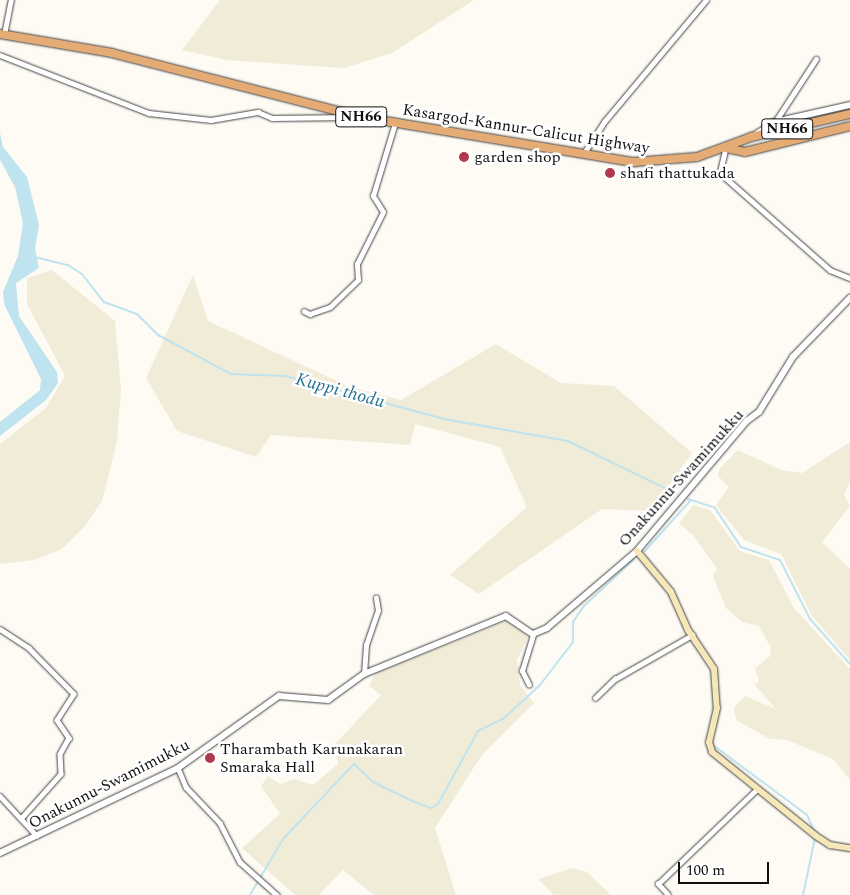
<!DOCTYPE html>
<style>
body{margin:0}
#map{position:relative;width:850px;height:895px;overflow:hidden;background:#fefbf5;font-family:Spectral,serif}
div>[style]{position:absolute}
[style*='--x']{left:calc(var(--x)*1px);top:calc(var(--y)*1px);width:calc(var(--w)*1px);rotate:calc(var(--a)*1deg)}
.farmland>*{inset:0;background:#f1ecd7}
.water>*{inset:0;background:#bfe3ef}
.stream>*{height:2px;margin:-1px;padding:0 1px;transform-origin:1px;border-radius:1px;background:#bfe3ef}
.roads{filter:drop-shadow(0 0 1px #434343) drop-shadow(0 0 1px #434343)}
.minor>*{height:4.5px;margin:-2.25px;padding:0 2.25px;transform-origin:2.25px;border-radius:2.25px;background:#fff}
.tertiary>*{height:5.5px;margin:-2.75px;padding:0 2.75px;transform-origin:2.75px;border-radius:2.75px;background:#fff}
.secondary>*{height:6px;margin:-3px;padding:0 3px;transform-origin:3px;border-radius:3px;background:#f5e7b8}
.trunk>*{height:8px;margin:-4px;padding:0 4px;transform-origin:4px;border-radius:4px;background:#e4ab74}
.dots>*{width:14px;height:14px;translate:-50% -50%;box-sizing:border-box;border:2px solid #fff;border-radius:50%}
span{translate:-50% -50%;white-space:nowrap;text-align:center;line-height:1.15;-webkit-text-stroke:5px #fff;paint-order:stroke}
.shield-label span{padding:1px 4px;background:#fff;border:1px solid;border-radius:4px;-webkit-text-stroke-width:0}
.shield-label{font-size:15px;color:#101010;font-weight:700}
.street-label{font-size:16px;color:#101010}
.poi-label{font-size:16px;color:#101010}
.left{translate:0 -50%;text-align:left}
.water-label{font-size:18px;color:#287193;font-style:italic}
.scale{position:absolute;left:678px;top:862px;width:91px;height:22px;box-sizing:border-box;border:2px solid #101010;border-top:0;padding-left:6px;font-size:15px;line-height:18px;white-space:nowrap;color:#101010;-webkit-text-stroke:4px #fff;paint-order:stroke}
</style>
<div id="map">
<div class="farmland">
<i style="clip-path:polygon(220px 0,474px 0,392px 53px,344px 68px,226px 60px,182px 50px)"></i>
<i style="clip-path:polygon(52px 270px,115px 321px,121px 389px,117px 441px,102px 501px,85px 526px,62px 549px,34px 560px,0 564px,0 444px,46px 408px,65px 376px,27px 304px,27px 278px)"></i>
<i style="clip-path:polygon(193px 275px,208px 321px,350px 387px,401px 400px,496px 344px,561px 383px,614px 386px,692px 453px,651px 511px,602px 509px,479px 594px,450px 575px,527px 507px,500px 447px,415px 424px,410px 445px,271px 435px,256px 457px,177px 431px,146px 378px)"></i>
<i style="clip-path:polygon(850px 442px,850px 482px,844px 494px,850px 506px,822px 542px,850px 569px,850px 660px,812px 616px,781px 554px,744px 540px,716px 505px,729px 487px,718px 476px,720px 468px,738px 450px,781px 470px,802px 473px)"></i>
<i style="clip-path:polygon(693px 505px,710px 510px,740px 551px,769px 560px,794px 608px,850px 669px,850px 780px,833px 759px,787px 740px,770px 739px,736px 720px,734px 708px,745px 696px,776px 709px,754px 684px,759px 682px,755px 668px,770px 656px,771px 648px,759px 626px,742px 622px,726px 608px,713px 576px,717px 569px,693px 535px,679px 524px)"></i>
<i style="clip-path:polygon(509px 620px,528px 637px,517px 660px,518px 671px,520px 685px,534px 703px,482px 755px,435px 828px,456px 895px,374px 895px,343px 870px,319px 895px,295px 895px,242px 848px,280px 814px,261px 786px,268px 776px,280px 784px,294px 779px,313px 785px,338px 764px,334px 745px,381px 695px,369px 686px,376px 673px)"></i>
<i style="clip-path:polygon(573px 868px,587px 872px,611px 895px,554px 895px,538px 879px)"></i>
</div>
<div class="water">
<i style="clip-path:polygon(0 133px,3px 147px,27px 177px,39px 225px,35px 249px,39px 268px,16px 283px,19px 316px,57px 372px,58px 383px,46px 400px,0 436px,0 422px,40px 390px,41px 379px,4px 304px,3px 292px,18px 256px,23px 223px,15px 187px,0 160px)"></i>
</div>
<div class="stream">
<i style="--x:35;--y:257;--w:34;--a:14"></i>
<i style="--x:68;--y:265;--w:17;--a:33"></i>
<i style="--x:82;--y:274;--w:36;--a:52"></i>
<i style="--x:104;--y:302;--w:35;--a:20"></i>
<i style="--x:137;--y:314;--w:30;--a:45"></i>
<i style="--x:158;--y:335;--w:83;--a:28.1"></i>
<i style="--x:231;--y:374;--w:54;--a:2.1"></i>
<i style="--x:285;--y:376;--w:165;--a:15.1"></i>
<i style="--x:444;--y:419;--w:126;--a:10.1"></i>
<i style="--x:568;--y:441;--w:121;--a:25.9"></i>
<i style="--x:688;--y:499;--w:28;--a:18"></i>
<i style="--x:715;--y:508;--w:47;--a:56.3"></i>
<i style="--x:741;--y:547;--w:41;--a:18.4"></i>
<i style="--x:780;--y:560;--w:66;--a:63"></i>
<i style="--x:810;--y:619;--w:60;--a:48.4"></i>
<i style="--x:645;--y:551;--w:67;--a:-48"></i>
<i style="--x:713;--y:745;--w:117;--a:36.7"></i>
<i style="--x:807;--y:815;--w:17;--a:66"></i>
<i style="--x:250;--y:895;--w:65;--a:-59.5"></i>
<i style="--x:283;--y:839;--w:103;--a:-46.6"></i>
<i style="--x:354;--y:764;--w:26;--a:43"></i>
<i style="--x:373;--y:782;--w:41;--a:25.9"></i>
<i style="--x:410;--y:800;--w:22;--a:21"></i>
<i style="--x:431;--y:808;--w:8;--a:-30"></i>
<i style="--x:438;--y:804;--w:83;--a:-61.3"></i>
<i style="--x:478;--y:731;--w:28;--a:-26"></i>
<i style="--x:503;--y:719;--w:50;--a:-42.6"></i>
<i style="--x:540;--y:685;--w:54;--a:-52.5"></i>
<i style="--x:573;--y:642;--w:20;--a:-90"></i>
<i style="--x:573;--y:622;--w:18;--a:-56"></i>
<i style="--x:583;--y:607;--w:70;--a:-43.3"></i>
<i style="--x:803;--y:895;--w:58;--a:-78.1"></i>
</div>
<div class="roads">
<div class="minor">
<i style="--x:4;--y:35;--w:36;--a:-79"></i>
<i style="--x:0;--y:55;--w:160;--a:21.3"></i>
<i style="--x:149;--y:113;--w:62;--a:6.4"></i>
<i style="--x:211;--y:120;--w:48;--a:-9.7"></i>
<i style="--x:258;--y:112;--w:15;--a:23"></i>
<i style="--x:272;--y:118;--w:80;--a:-0.7"></i>
<i style="--x:775;--y:122;--w:75;--a:-56.9"></i>
<i style="--x:726;--y:148;--w:26;--a:103"></i>
<i style="--x:720;--y:173;--w:147;--a:41.4"></i>
<i style="--x:830;--y:270;--w:22;--a:22"></i>
<i style="--x:584;--y:153;--w:37;--a:-57"></i>
<i style="--x:604;--y:122;--w:159;--a:-50.1"></i>
<i style="--x:304;--y:311;--w:7;--a:27"></i>
<i style="--x:310;--y:314;--w:21;--a:-19"></i>
<i style="--x:330;--y:307;--w:39;--a:-44"></i>
<i style="--x:358;--y:280;--w:16;--a:-94"></i>
<i style="--x:357;--y:264;--w:58;--a:-63.4"></i>
<i style="--x:383;--y:212;--w:19;--a:-122"></i>
<i style="--x:373;--y:196;--w:76;--a:-73.2"></i>
<i style="--x:0;--y:629;--w:35;--a:33"></i>
<i style="--x:29;--y:648;--w:64;--a:45.6"></i>
<i style="--x:74;--y:694;--w:31;--a:123"></i>
<i style="--x:57;--y:720;--w:22;--a:56"></i>
<i style="--x:69;--y:738;--w:18;--a:119"></i>
<i style="--x:60;--y:754;--w:20;--a:87"></i>
<i style="--x:61;--y:774;--w:60;--a:131.6"></i>
<i style="--x:364;--y:674;--w:29;--a:-86"></i>
<i style="--x:366;--y:645;--w:36;--a:-71"></i>
<i style="--x:378;--y:611;--w:13;--a:-99"></i>
<i style="--x:529;--y:685;--w:16;--a:-117"></i>
<i style="--x:522;--y:671;--w:39;--a:-73"></i>
<i style="--x:595;--y:698;--w:28;--a:-44"></i>
<i style="--x:615;--y:679;--w:89;--a:-29.7"></i>
<i style="--x:178;--y:768;--w:21;--a:67"></i>
<i style="--x:186;--y:787;--w:50;--a:46.6"></i>
<i style="--x:220;--y:823;--w:44;--a:62.9"></i>
<i style="--x:240;--y:862;--w:50;--a:41.7"></i>
<i style="--x:0;--y:796;--w:54;--a:47.2"></i>
<i style="--x:668;--y:895;--w:15;--a:-132"></i>
<i style="--x:658;--y:884;--w:136;--a:-43.8"></i>
</div>
<div class="tertiary">
<i style="--x:755;--y:135;--w:24;--a:-33"></i>
<i style="--x:775;--y:122;--w:77;--a:-12.8"></i>
<i style="--x:0;--y:853;--w:197;--a:-25.5"></i>
<i style="--x:178;--y:768;--w:124;--a:-35.5"></i>
<i style="--x:279;--y:696;--w:49;--a:4.7"></i>
<i style="--x:328;--y:700;--w:44;--a:-35.8"></i>
<i style="--x:364;--y:674;--w:153;--a:-22.2"></i>
<i style="--x:506;--y:616;--w:32;--a:34"></i>
<i style="--x:533;--y:634;--w:15;--a:-23"></i>
<i style="--x:547;--y:628;--w:118;--a:-40.5"></i>
<i style="--x:637;--y:551;--w:170;--a:-49.8"></i>
<i style="--x:747;--y:421;--w:15;--a:-37"></i>
<i style="--x:759;--y:412;--w:65;--a:-58.3"></i>
<i style="--x:793;--y:357;--w:82;--a:-46"></i>
</div>
<div class="secondary">
<i style="--x:637;--y:551;--w:53;--a:50.3"></i>
<i style="--x:671;--y:592;--w:42;--a:65.9"></i>
<i style="--x:688;--y:630;--w:47;--a:56.3"></i>
<i style="--x:714;--y:669;--w:39;--a:86"></i>
<i style="--x:717;--y:708;--w:35;--a:103"></i>
<i style="--x:709;--y:742;--w:10;--a:73"></i>
<i style="--x:712;--y:752;--w:134;--a:38.9"></i>
<i style="--x:816;--y:836;--w:17;--a:33"></i>
<i style="--x:830;--y:845;--w:20;--a:9"></i>
</div>
<div class="trunk">
<i style="--x:0;--y:34;--w:114;--a:9.6"></i>
<i style="--x:112;--y:53;--w:257;--a:14.4"></i>
<i style="--x:361;--y:117;--w:277;--a:9.4"></i>
<i style="--x:634;--y:162;--w:63;--a:-4.5"></i>
<i style="--x:697;--y:157;--w:58;--a:-20.3"></i>
<i style="--x:751;--y:137;--w:102;--a:-13.1"></i>
<i style="--x:726;--y:148;--w:19;--a:12"></i>
<i style="--x:745;--y:152;--w:108;--a:-13.9"></i>
</div>
</div>
<div class="dots">
<i style="left:464px;top:157px;background:#b0394d"></i>
<i style="left:610px;top:173px;background:#b0394d"></i>
<i style="left:210px;top:758px;background:#b0394d"></i>
</div>
<div class="shield-label">
<span style="left:361px;top:117px">NH66</span>
<span style="left:787px;top:129px">NH66</span>
</div>
<div class="street-label">
<span style="left:526px;top:129px;rotate:9deg">Kasargod-Kannur-Calicut Highway</span>
<span style="left:681px;top:478px;rotate:-48deg">Onakunnu-Swamimukku</span>
<span style="left:109px;top:784px;rotate:-27deg">Onakunnu-Swamimukku</span>
</div>
<div class="poi-label">
<span class="left" style="left:474px;top:157px">garden shop</span>
<span class="left" style="left:620px;top:173px">shafi thattukada</span>
<span class="left" style="left:220px;top:758px">Tharambath Karunakaran<br>Smaraka Hall</span>
</div>
<div class="water-label">
<span style="left:340px;top:391px;rotate:15deg">Kuppi thodu</span>
</div>
<div class="scale">100 m</div>
</div>
